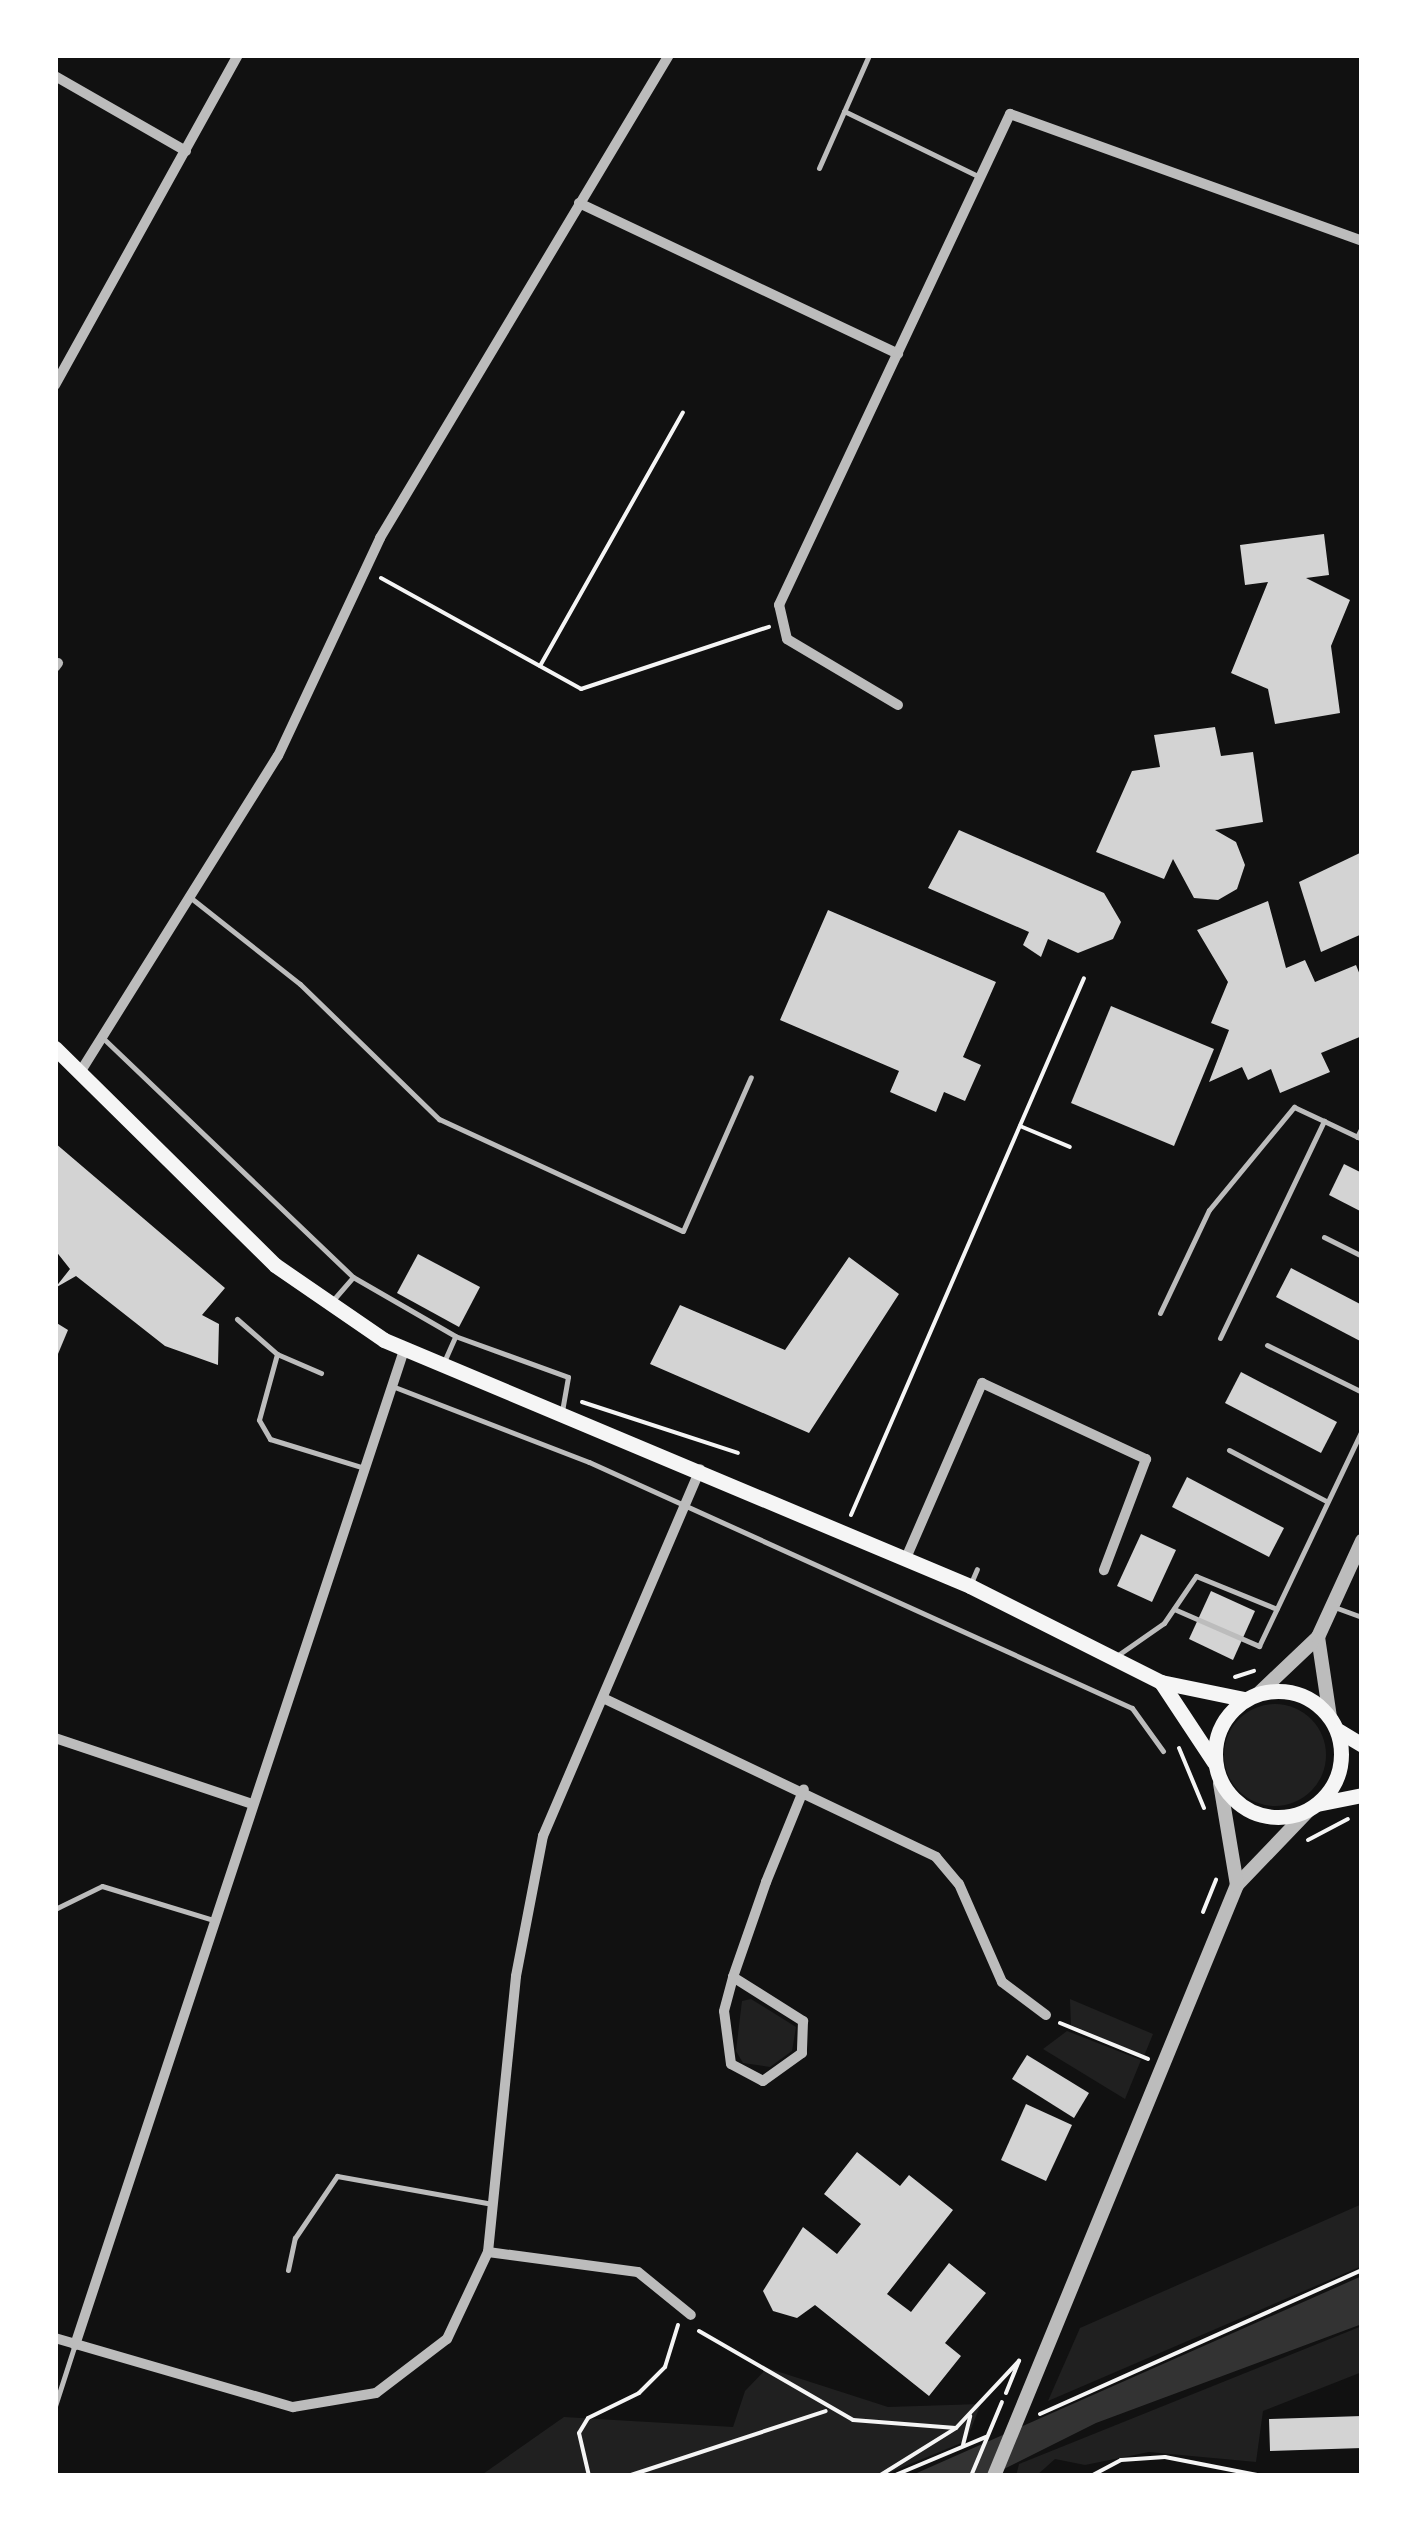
<!DOCTYPE html>
<style>
body{margin:0}
#map{position:relative;width:1417px;height:2531px;overflow:hidden;background:#111;font-family:Ubuntu,sans-serif}
div>[style]{position:absolute}
[style*='--x']{left:calc(var(--x)*1px);top:calc(var(--y)*1px);width:calc(var(--w)*1px);rotate:calc(var(--a)*1deg)}
.green>*{inset:0;background:#202020}
.round{border-radius:50%}
.water>*{inset:0;background:#333}
.building>*{inset:0;background:#d3d3d3}
.path>*{height:4px;margin:-2px;padding:0 2px;transform-origin:2px;border-radius:2px;background:#f5f5f5}
.service>*{height:5px;margin:-2.5px;padding:0 2.5px;transform-origin:2.5px;border-radius:2.5px;background:#bcbcbc}
.minor>*{height:10px;margin:-5px;padding:0 5px;transform-origin:5px;border-radius:5px;background:#bcbcbc}
.tertiary>*{height:14px;margin:-7px;padding:0 7px;transform-origin:7px;border-radius:7px;background:#bcbcbc}
.secondary>*{height:15px;margin:-7.5px;padding:0 7.5px;transform-origin:7.5px;border-radius:7.5px;background:#f5f5f5}
.secondary>.ring{margin:-7.5px;padding:0;box-sizing:content-box;background:none;border:15px solid #f5f5f5;border-radius:50%}
span{translate:-50% -50%;white-space:nowrap;text-align:center;line-height:1.15;-webkit-text-stroke:10px #fff;paint-order:stroke}
.frame{position:absolute;inset:0;border:58px solid #fff;pointer-events:none}
</style>
<div id="map">
<div class="green">
<i class="round" style="left:1224px;top:1704px;width:102px;height:102px"></i>
<i style="clip-path:polygon(751px 1999px,796px 2027px,792px 2051px,770px 2067px,743px 2063px,736px 2051px,742px 2001px)"></i>
<i style="clip-path:polygon(1070px 1999px,1153px 2034px,1144px 2056px,1071px 2025px)"></i>
<i style="clip-path:polygon(1067px 2031px,1141px 2060px,1125px 2099px,1043px 2049px)"></i>
<i style="clip-path:polygon(1362px 2204px,1362px 2266px,1048px 2401px,1080px 2328px)"></i>
<i style="clip-path:polygon(1362px 2326px,1362px 2372px,1263px 2411px,1256px 2462px,1149px 2452px,1085px 2465px,1055px 2459px,1036px 2476px,1016px 2476px,1019px 2464px)"></i>
<i style="clip-path:polygon(767px 2368px,888px 2407px,981px 2404px,966px 2441px,881px 2476px,480px 2476px,564px 2417px,733px 2427px,745px 2391px)"></i>
</div>
<div class="water">
<i style="clip-path:polygon(1362px 2276px,1362px 2324px,1096px 2423px,990px 2476px,910px 2476px)"></i>
</div>
<div class="building">
<i style="clip-path:polygon(1324px 534px,1329px 575px,1306px 578px,1350px 600px,1331px 646px,1340px 713px,1275px 724px,1268px 689px,1231px 673px,1268px 582px,1245px 585px,1240px 545px)"></i>
<i style="clip-path:polygon(1215px 727px,1221px 756px,1253px 752px,1263px 822px,1215px 830px,1236px 842px,1245px 865px,1237px 889px,1218px 900px,1194px 898px,1173px 859px,1164px 879px,1096px 852px,1132px 771px,1160px 767px,1154px 735px)"></i>
<i style="clip-path:polygon(959px 830px,1104px 893px,1121px 922px,1113px 939px,1078px 953px,1048px 939px,1041px 957px,1023px 945px,1029px 932px,928px 888px)"></i>
<i style="clip-path:polygon(1362px 852px,1362px 934px,1321px 952px,1299px 882px)"></i>
<i style="clip-path:polygon(1268px 901px,1286px 968px,1305px 960px,1315px 982px,1356px 965px,1362px 980px,1362px 1036px,1321px 1053px,1330px 1072px,1280px 1093px,1271px 1069px,1248px 1080px,1242px 1067px,1209px 1082px,1229px 1030px,1211px 1023px,1228px 982px,1197px 930px)"></i>
<i style="clip-path:polygon(828px 910px,996px 982px,963px 1057px,981px 1065px,965px 1101px,944px 1092px,936px 1112px,890px 1092px,899px 1071px,780px 1020px)"></i>
<i style="clip-path:polygon(1111px 1006px,1214px 1049px,1174px 1146px,1071px 1103px)"></i>
<i style="clip-path:polygon(55px 1143px,225px 1288px,202px 1315px,219px 1324px,218px 1365px,165px 1346px,76px 1276px,55px 1288px,70px 1269px,55px 1250px)"></i>
<i style="clip-path:polygon(1344px 1164px,1362px 1173px,1362px 1212px,1329px 1195px)"></i>
<i style="clip-path:polygon(418px 1254px,480px 1287px,459px 1327px,397px 1293px)"></i>
<i style="clip-path:polygon(849px 1257px,899px 1294px,809px 1433px,650px 1364px,680px 1305px,785px 1350px)"></i>
<i style="clip-path:polygon(1291px 1268px,1362px 1305px,1362px 1342px,1276px 1297px)"></i>
<i style="clip-path:polygon(55px 1322px,68px 1330px,55px 1361px)"></i>
<i style="clip-path:polygon(1241px 1372px,1337px 1422px,1321px 1453px,1225px 1403px)"></i>
<i style="clip-path:polygon(1187px 1477px,1284px 1528px,1269px 1557px,1172px 1507px)"></i>
<i style="clip-path:polygon(1141px 1534px,1176px 1550px,1152px 1602px,1117px 1586px)"></i>
<i style="clip-path:polygon(1211px 1591px,1255px 1611px,1233px 1660px,1189px 1639px)"></i>
<i style="clip-path:polygon(1027px 2055px,1089px 2093px,1074px 2118px,1012px 2079px)"></i>
<i style="clip-path:polygon(1026px 2104px,1072px 2125px,1046px 2181px,1001px 2160px)"></i>
<i style="clip-path:polygon(857px 2152px,900px 2186px,909px 2175px,953px 2210px,887px 2294px,911px 2312px,949px 2263px,986px 2293px,945px 2343px,961px 2356px,929px 2396px,815px 2305px,797px 2318px,773px 2311px,763px 2291px,803px 2227px,837px 2254px,861px 2224px,824px 2194px)"></i>
<i style="clip-path:polygon(1362px 2416px,1362px 2448px,1270px 2451px,1269px 2419px)"></i>
</div>
<div class="path">
<i style="--x:381;--y:578;--w:229;--a:29"></i>
<i style="--x:581;--y:689;--w:198;--a:-18.3"></i>
<i style="--x:540;--y:666;--w:291;--a:-60.6"></i>
<i style="--x:1020;--y:1126;--w:54;--a:22.8"></i>
<i style="--x:582;--y:1402;--w:164;--a:18.1"></i>
<i style="--x:851;--y:1515;--w:585;--a:-66.54"></i>
<i style="--x:1235;--y:1677;--w:20;--a:-18"></i>
<i style="--x:1179;--y:1748;--w:65;--a:67.4"></i>
<i style="--x:1308;--y:1840;--w:45;--a:-27.7"></i>
<i style="--x:1203;--y:1912;--w:35;--a:-68"></i>
<i style="--x:1060;--y:2023;--w:95;--a:22.2"></i>
<i style="--x:699;--y:2331;--w:178;--a:30"></i>
<i style="--x:853;--y:2420;--w:103;--a:4.4"></i>
<i style="--x:1006;--y:2393;--w:35;--a:-68"></i>
<i style="--x:1040;--y:2414;--w:353;--a:-24.1"></i>
<i style="--x:963;--y:2445;--w:30;--a:-76"></i>
<i style="--x:589;--y:2476;--w:44;--a:-103.1"></i>
<i style="--x:579;--y:2433;--w:17;--a:-59"></i>
<i style="--x:588;--y:2418;--w:57;--a:-26.1"></i>
<i style="--x:639;--y:2393;--w:37;--a:-45"></i>
<i style="--x:665;--y:2367;--w:44;--a:-72.8"></i>
<i style="--x:628;--y:2476;--w:208;--a:-18.2"></i>
<i style="--x:879;--y:2476;--w:91;--a:-31.9"></i>
<i style="--x:956;--y:2428;--w:92;--a:-46.8"></i>
<i style="--x:893;--y:2476;--w:101;--a:-22.8"></i>
<i style="--x:971;--y:2476;--w:80;--a:-67.3"></i>
<i style="--x:1091;--y:2476;--w:34;--a:-28"></i>
<i style="--x:1121;--y:2460;--w:44;--a:-3.9"></i>
<i style="--x:1165;--y:2457;--w:99;--a:11.1"></i>
</div>
<div class="service">
<i style="--x:844;--y:111;--w:151;--a:25.9"></i>
<i style="--x:819;--y:168;--w:124;--a:-66.1"></i>
<i style="--x:191;--y:898;--w:139;--a:38.3"></i>
<i style="--x:300;--y:984;--w:194;--a:44.2"></i>
<i style="--x:439;--y:1119;--w:268;--a:24.7"></i>
<i style="--x:683;--y:1231;--w:168;--a:-66.2"></i>
<i style="--x:105;--y:1040;--w:343;--a:43.7"></i>
<i style="--x:1357;--y:1137;--w:11;--a:-63"></i>
<i style="--x:1324;--y:1237;--w:42;--a:26.6"></i>
<i style="--x:334;--y:1299;--w:29;--a:-49"></i>
<i style="--x:353;--y:1277;--w:118;--a:30"></i>
<i style="--x:455;--y:1336;--w:120;--a:19.9"></i>
<i style="--x:568;--y:1377;--w:35;--a:100"></i>
<i style="--x:1160;--y:1313;--w:114;--a:-64.6"></i>
<i style="--x:1209;--y:1210;--w:134;--a:-50.5"></i>
<i style="--x:1294;--y:1107;--w:33;--a:25"></i>
<i style="--x:237;--y:1319;--w:53;--a:41.2"></i>
<i style="--x:277;--y:1354;--w:68;--a:105.3"></i>
<i style="--x:259;--y:1420;--w:22;--a:60"></i>
<i style="--x:270;--y:1439;--w:95;--a:17.1"></i>
<i style="--x:1220;--y:1338;--w:241;--a:-64.4"></i>
<i style="--x:1324;--y:1121;--w:42;--a:25.3"></i>
<i style="--x:1267;--y:1345;--w:106;--a:26.3"></i>
<i style="--x:277;--y:1354;--w:48;--a:23.4"></i>
<i style="--x:443;--y:1364;--w:30;--a:-66"></i>
<i style="--x:392;--y:1386;--w:211;--a:21.1"></i>
<i style="--x:589;--y:1462;--w:596;--a:24.37"></i>
<i style="--x:1132;--y:1708;--w:53;--a:54.2"></i>
<i style="--x:1229;--y:1450;--w:110;--a:27.7"></i>
<i style="--x:971;--y:1583;--w:15;--a:-67"></i>
<i style="--x:1337;--y:1608;--w:27;--a:20"></i>
<i style="--x:1174;--y:1609;--w:93;--a:23.5"></i>
<i style="--x:1259;--y:1646;--w:239;--a:-64.5"></i>
<i style="--x:1118;--y:1655;--w:56;--a:-34.8"></i>
<i style="--x:1164;--y:1623;--w:57;--a:-55.8"></i>
<i style="--x:1196;--y:1576;--w:87;--a:22.2"></i>
<i style="--x:55;--y:1909;--w:52;--a:-26.1"></i>
<i style="--x:102;--y:1886;--w:116;--a:17"></i>
<i style="--x:288;--y:2270;--w:33;--a:-78"></i>
<i style="--x:295;--y:2238;--w:75;--a:-55.9"></i>
<i style="--x:337;--y:2176;--w:158;--a:10.2"></i>
<i style="--x:55;--y:2406;--w:62;--a:-72.1"></i>
</div>
<div class="minor">
<i style="--x:55;--y:76;--w:151;--a:29.8"></i>
<i style="--x:579;--y:203;--w:353;--a:25.3"></i>
<i style="--x:55;--y:385;--w:377;--a:-61"></i>
<i style="--x:55;--y:667;--w:5;--a:-53"></i>
<i style="--x:898;--y:705;--w:129;--a:-149.3"></i>
<i style="--x:787;--y:639;--w:35;--a:-103"></i>
<i style="--x:779;--y:605;--w:543;--a:-64.8"></i>
<i style="--x:1010;--y:114;--w:374;--a:19.8"></i>
<i style="--x:79;--y:1074;--w:375;--a:-58"></i>
<i style="--x:278;--y:756;--w:241;--a:-64.9"></i>
<i style="--x:380;--y:538;--w:563;--a:-59.11"></i>
<i style="--x:906;--y:1558;--w:191;--a:-66.5"></i>
<i style="--x:982;--y:1383;--w:181;--a:24.9"></i>
<i style="--x:1146;--y:1459;--w:119;--a:110.7"></i>
<i style="--x:603;--y:1698;--w:369;--a:25.5"></i>
<i style="--x:936;--y:1857;--w:35;--a:50"></i>
<i style="--x:959;--y:1884;--w:107;--a:66.3"></i>
<i style="--x:1002;--y:1982;--w:55;--a:36.9"></i>
<i style="--x:55;--y:1738;--w:208;--a:18.5"></i>
<i style="--x:733;--y:1977;--w:83;--a:32.2"></i>
<i style="--x:803;--y:2021;--w:32;--a:92"></i>
<i style="--x:802;--y:2053;--w:48;--a:144.3"></i>
<i style="--x:763;--y:2081;--w:36;--a:-152"></i>
<i style="--x:731;--y:2064;--w:53;--a:-97.5"></i>
<i style="--x:724;--y:2011;--w:35;--a:-75"></i>
<i style="--x:733;--y:1977;--w:101;--a:-70.8"></i>
<i style="--x:766;--y:1882;--w:100;--a:-67.8"></i>
<i style="--x:488;--y:2252;--w:151;--a:7.6"></i>
<i style="--x:638;--y:2272;--w:68;--a:39.1"></i>
<i style="--x:55;--y:2338;--w:248;--a:16.2"></i>
<i style="--x:293;--y:2407;--w:84;--a:-9.6"></i>
<i style="--x:376;--y:2393;--w:89;--a:-37.3"></i>
<i style="--x:447;--y:2339;--w:96;--a:-64.8"></i>
<i style="--x:488;--y:2252;--w:277;--a:-84.2"></i>
<i style="--x:516;--y:1976;--w:143;--a:-79.1"></i>
<i style="--x:543;--y:1836;--w:399;--a:-66.8"></i>
<i style="--x:75;--y:2345;--w:1048;--a:-71.7"></i>
</div>
<div class="tertiary">
<i style="--x:1318;--y:1637;--w:81;--a:81.5"></i>
<i style="--x:1258;--y:1694;--w:83;--a:-43.5"></i>
<i style="--x:1318;--y:1637;--w:106;--a:-65.4"></i>
<i style="--x:1237;--y:1885;--w:103;--a:-46.2"></i>
<i style="--x:994;--y:2476;--w:639;--a:-67.65"></i>
<i style="--x:1237;--y:1885;--w:103;--a:-99.5"></i>
</div>
<div class="secondary">
<i style="--x:55;--y:1048;--w:309;--a:44.6"></i>
<i style="--x:275;--y:1265;--w:132;--a:34.5"></i>
<i style="--x:384;--y:1340;--w:636;--a:22.77"></i>
<i style="--x:970;--y:1586;--w:214;--a:26.7"></i>
<i style="--x:1161;--y:1682;--w:85;--a:11.6"></i>
<i style="--x:1161;--y:1682;--w:96;--a:56.5"></i>
<i class="ring" style="left:1215px;top:1691px;width:111px;height:111px"></i>
<i style="--x:1339;--y:1731;--w:27;--a:31"></i>
<i style="--x:1317;--y:1804;--w:46;--a:-11.3"></i>
</div>
<div class="frame"></div>
</div>
